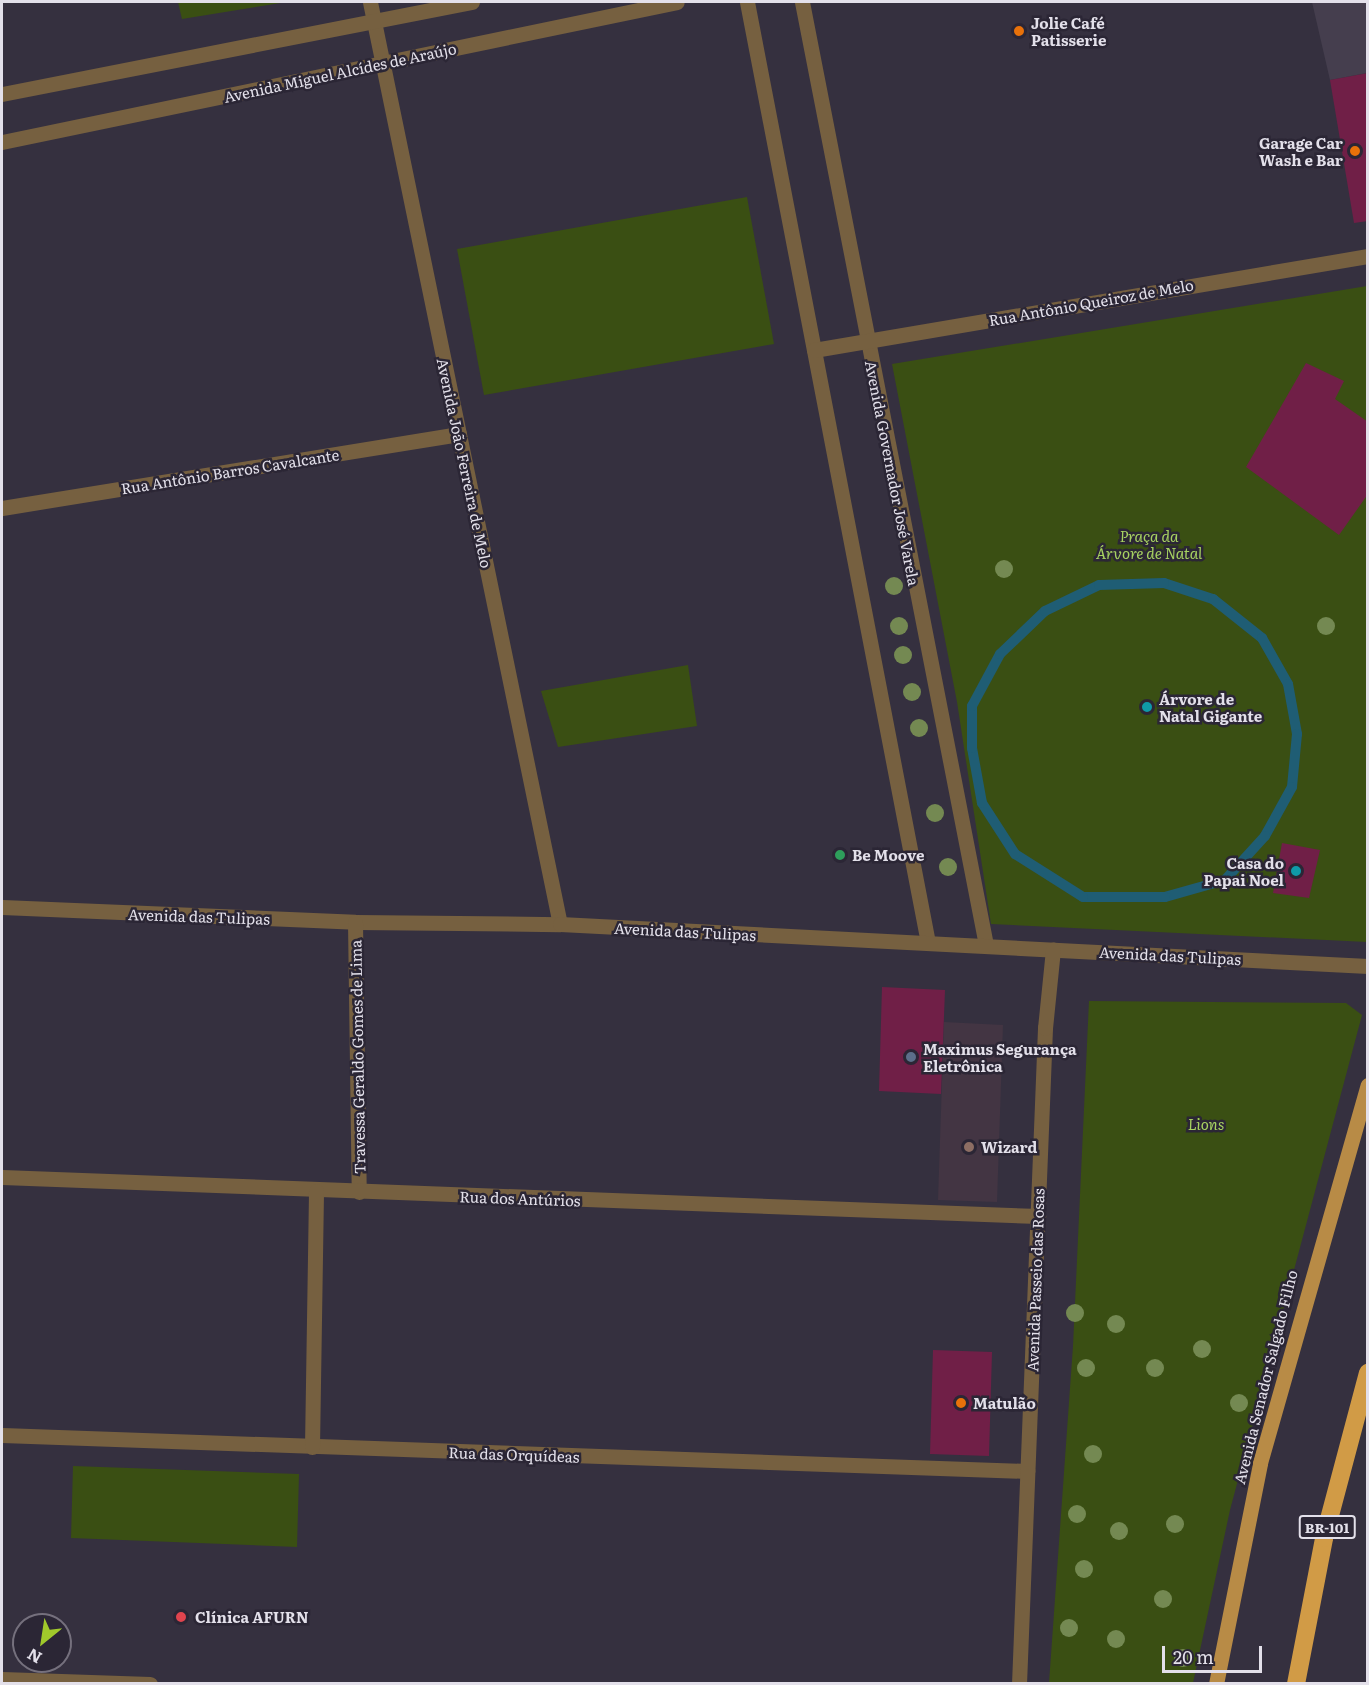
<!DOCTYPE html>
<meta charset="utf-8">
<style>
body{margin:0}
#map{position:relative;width:1369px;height:1685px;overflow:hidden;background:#35303f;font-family:Literata,serif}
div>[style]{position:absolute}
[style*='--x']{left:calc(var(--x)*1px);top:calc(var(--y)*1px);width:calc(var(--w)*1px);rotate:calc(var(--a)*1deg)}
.commercial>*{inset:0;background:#453e4e}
.education>*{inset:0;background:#433543}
.green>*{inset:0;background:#3a4f13}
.stream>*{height:10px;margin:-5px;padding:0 5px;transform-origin:5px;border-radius:5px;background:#1f5d74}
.building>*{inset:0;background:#701f47}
.minor>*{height:15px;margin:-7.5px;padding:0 7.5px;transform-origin:7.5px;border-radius:7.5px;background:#766040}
.major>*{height:15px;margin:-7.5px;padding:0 7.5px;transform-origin:7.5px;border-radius:7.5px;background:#b88b46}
.highway>*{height:18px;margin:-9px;padding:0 9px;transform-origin:9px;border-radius:9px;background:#d19b46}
.trees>*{width:18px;height:18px;margin:-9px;border-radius:50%;background:#748952}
.dots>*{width:16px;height:16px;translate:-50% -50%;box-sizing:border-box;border:3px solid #2b2635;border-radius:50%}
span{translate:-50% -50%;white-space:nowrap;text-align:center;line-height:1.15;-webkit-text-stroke:5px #2b2635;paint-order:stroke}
.shield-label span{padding:2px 4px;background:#2b2635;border:2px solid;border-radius:4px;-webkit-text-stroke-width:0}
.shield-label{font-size:14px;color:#e3e0ea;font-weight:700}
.poi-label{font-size:15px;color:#e3e0ea;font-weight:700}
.left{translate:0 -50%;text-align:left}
.right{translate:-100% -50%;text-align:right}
.street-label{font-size:15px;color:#e3e0ea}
.park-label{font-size:15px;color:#a7d261;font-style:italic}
.frame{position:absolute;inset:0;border:3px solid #e3e0ea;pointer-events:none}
.north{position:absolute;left:12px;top:1613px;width:60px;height:60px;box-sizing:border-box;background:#2b2635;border:2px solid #75707d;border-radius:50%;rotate:210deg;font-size:16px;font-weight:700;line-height:24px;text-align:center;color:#e3e0ea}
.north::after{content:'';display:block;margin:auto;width:21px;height:27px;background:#a0c92b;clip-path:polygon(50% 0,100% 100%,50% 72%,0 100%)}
.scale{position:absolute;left:1162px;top:1646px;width:100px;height:27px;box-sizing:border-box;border:3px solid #e3e0ea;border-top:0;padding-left:8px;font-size:18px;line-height:21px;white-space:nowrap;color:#e3e0ea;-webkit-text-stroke:4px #2b2635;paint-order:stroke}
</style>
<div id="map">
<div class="commercial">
<i style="clip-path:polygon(1312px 2px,1367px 2px,1367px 73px,1330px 80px)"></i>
</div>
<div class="education">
<i style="clip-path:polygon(944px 1022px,1003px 1025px,997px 1202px,938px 1200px)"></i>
</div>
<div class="green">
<i style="clip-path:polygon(178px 2px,287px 2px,182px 19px)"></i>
<i style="clip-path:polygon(747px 197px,774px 344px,484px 395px,457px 249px)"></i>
<i style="clip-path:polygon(1367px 286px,1367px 942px,991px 924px,957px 702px,892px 364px)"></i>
<i style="clip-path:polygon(688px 665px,697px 726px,558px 747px,541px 691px)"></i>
<i style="clip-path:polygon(1089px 1001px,1346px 1003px,1362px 1015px,1230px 1510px,1193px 1683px,1049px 1683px,1073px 1346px)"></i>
<i style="clip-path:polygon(73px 1466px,299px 1474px,297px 1547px,71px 1538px)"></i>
</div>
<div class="stream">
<i style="--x:1164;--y:583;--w:52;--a:18.1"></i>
<i style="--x:1213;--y:599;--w:63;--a:38.5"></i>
<i style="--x:1262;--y:638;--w:53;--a:60.5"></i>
<i style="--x:1288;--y:684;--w:51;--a:79.8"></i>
<i style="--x:1297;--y:734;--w:53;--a:95.4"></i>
<i style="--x:1292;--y:787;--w:56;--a:118.9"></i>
<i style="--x:1265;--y:836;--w:59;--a:132.3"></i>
<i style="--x:1225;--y:880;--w:62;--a:164.2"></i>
<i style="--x:1165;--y:897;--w:82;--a:180"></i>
<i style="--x:1083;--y:897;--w:80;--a:-147.7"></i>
<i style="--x:1015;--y:854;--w:61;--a:-122.9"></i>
<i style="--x:982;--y:803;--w:56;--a:-100.3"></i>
<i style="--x:972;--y:748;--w:42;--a:-90"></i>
<i style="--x:972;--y:706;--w:59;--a:-61.7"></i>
<i style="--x:1000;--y:654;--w:62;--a:-43.7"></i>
<i style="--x:1045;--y:611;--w:60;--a:-25.7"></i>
<i style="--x:1099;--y:585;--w:65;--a:-1.8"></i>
</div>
<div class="building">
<i style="clip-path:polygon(1368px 73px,1368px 221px,1354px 223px,1330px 80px)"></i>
<i style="clip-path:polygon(1306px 363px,1344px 381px,1335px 399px,1368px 422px,1368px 494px,1339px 535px,1246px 467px)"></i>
<i style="clip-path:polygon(1282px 843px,1320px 850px,1309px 898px,1273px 893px)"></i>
<i style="clip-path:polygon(882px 987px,945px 990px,941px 1094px,879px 1091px)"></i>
<i style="clip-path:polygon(933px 1350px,992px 1352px,989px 1456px,930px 1454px)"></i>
</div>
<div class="minor">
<i style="--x:370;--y:2;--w:941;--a:78.36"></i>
<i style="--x:747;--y:2;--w:958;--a:79.11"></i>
<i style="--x:802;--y:2;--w:961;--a:78.96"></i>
<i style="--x:2;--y:94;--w:479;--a:-11.1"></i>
<i style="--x:2;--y:142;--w:689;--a:-11.72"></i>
<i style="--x:814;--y:350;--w:562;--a:-9.63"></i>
<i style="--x:2;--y:508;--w:463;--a:-9.2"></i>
<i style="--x:2;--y:907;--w:353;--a:2.4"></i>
<i style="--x:355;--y:922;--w:205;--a:0.6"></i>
<i style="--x:560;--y:924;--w:809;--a:2.98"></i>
<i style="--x:355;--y:922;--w:270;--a:89.2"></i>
<i style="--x:2;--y:1177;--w:1037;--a:2.16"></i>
<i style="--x:2;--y:1435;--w:1026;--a:2.01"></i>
<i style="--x:312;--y:1447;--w:256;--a:-89.1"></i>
<i style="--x:2;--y:1679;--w:148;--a:1.9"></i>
<i style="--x:1019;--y:1684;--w:657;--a:-87.73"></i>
<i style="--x:1045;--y:1028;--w:79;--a:-84.2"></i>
</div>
<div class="major">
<i style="--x:1216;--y:1684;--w:225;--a:-78.7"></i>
<i style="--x:1260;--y:1463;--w:393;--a:-74.1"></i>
</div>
<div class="highway">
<i style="--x:1296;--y:1684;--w:149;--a:-79.1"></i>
<i style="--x:1324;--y:1538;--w:171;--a:-75.1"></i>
</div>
<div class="trees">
<i style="left:1004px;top:569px"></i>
<i style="left:894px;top:586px"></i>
<i style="left:899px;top:626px"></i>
<i style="left:1326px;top:626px"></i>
<i style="left:903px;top:655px"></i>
<i style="left:912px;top:692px"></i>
<i style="left:919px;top:728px"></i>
<i style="left:935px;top:813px"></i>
<i style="left:948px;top:867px"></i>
<i style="left:1075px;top:1313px"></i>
<i style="left:1116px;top:1324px"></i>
<i style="left:1202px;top:1349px"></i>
<i style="left:1086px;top:1368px"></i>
<i style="left:1155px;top:1368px"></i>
<i style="left:1239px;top:1403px"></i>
<i style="left:1093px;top:1454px"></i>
<i style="left:1077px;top:1514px"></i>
<i style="left:1175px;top:1524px"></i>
<i style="left:1119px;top:1531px"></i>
<i style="left:1084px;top:1569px"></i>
<i style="left:1163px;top:1599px"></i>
<i style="left:1069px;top:1628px"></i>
<i style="left:1116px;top:1639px"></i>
<i style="left:1183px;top:1658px"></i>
</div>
<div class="dots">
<i style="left:1019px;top:31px;background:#e8710a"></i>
<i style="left:1355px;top:151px;background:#e8710a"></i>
<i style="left:1147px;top:707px;background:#0f9aa8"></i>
<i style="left:840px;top:855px;background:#2e9e5b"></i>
<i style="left:1296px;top:871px;background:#0f9aa8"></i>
<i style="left:911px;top:1057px;background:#5c6f8a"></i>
<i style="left:969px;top:1147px;background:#8d6e63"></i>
<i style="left:961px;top:1403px;background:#e8710a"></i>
<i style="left:181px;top:1617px;background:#e0444e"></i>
</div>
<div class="shield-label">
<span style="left:1327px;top:1527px">BR-101</span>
</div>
<div class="poi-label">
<span class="left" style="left:1031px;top:31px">Jolie Café<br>Patisserie</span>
<span class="right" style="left:1343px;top:151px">Garage Car<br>Wash e Bar</span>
<span class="left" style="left:1159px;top:707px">Árvore de<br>Natal Gigante</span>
<span class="left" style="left:852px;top:855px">Be Moove</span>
<span class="right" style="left:1284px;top:871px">Casa do<br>Papai Noel</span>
<span class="left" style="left:923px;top:1057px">Maximus Segurança<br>Eletrônica</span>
<span class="left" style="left:981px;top:1147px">Wizard</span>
<span class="left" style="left:973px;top:1403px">Matulão</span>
<span class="left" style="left:195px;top:1617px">Clínica AFURN</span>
</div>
<div class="street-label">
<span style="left:340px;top:72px;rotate:-12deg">Avenida Miguel Alcídes de Araújo</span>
<span style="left:1091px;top:302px;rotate:-10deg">Rua Antônio Queiroz de Melo</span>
<span style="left:465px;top:463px;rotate:78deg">Avenida João Ferreira de Melo</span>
<span style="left:230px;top:471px;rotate:-9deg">Rua Antônio Barros Cavalcante</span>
<span style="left:893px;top:473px;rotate:79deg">Avenida Governador José Varela</span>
<span style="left:199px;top:916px;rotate:2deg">Avenida das Tulipas</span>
<span style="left:685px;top:931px;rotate:3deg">Avenida das Tulipas</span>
<span style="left:1170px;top:955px;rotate:3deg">Avenida das Tulipas</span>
<span style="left:357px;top:1057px;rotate:-91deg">Travessa Geraldo Gomes de Lima</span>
<span style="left:520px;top:1198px;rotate:2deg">Rua dos Antúrios</span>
<span style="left:1035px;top:1280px;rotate:-88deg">Avenida Passeio das Rosas</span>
<span style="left:1265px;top:1377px;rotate:-76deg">Avenida Senador Salgado Filho</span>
<span style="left:514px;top:1454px;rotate:2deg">Rua das Orquídeas</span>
</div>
<div class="park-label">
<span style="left:1149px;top:544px">Praça da<br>Árvore de Natal</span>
<span style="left:1206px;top:1124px">Lions</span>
</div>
<div class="frame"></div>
<div class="north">N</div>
<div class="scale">20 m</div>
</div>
